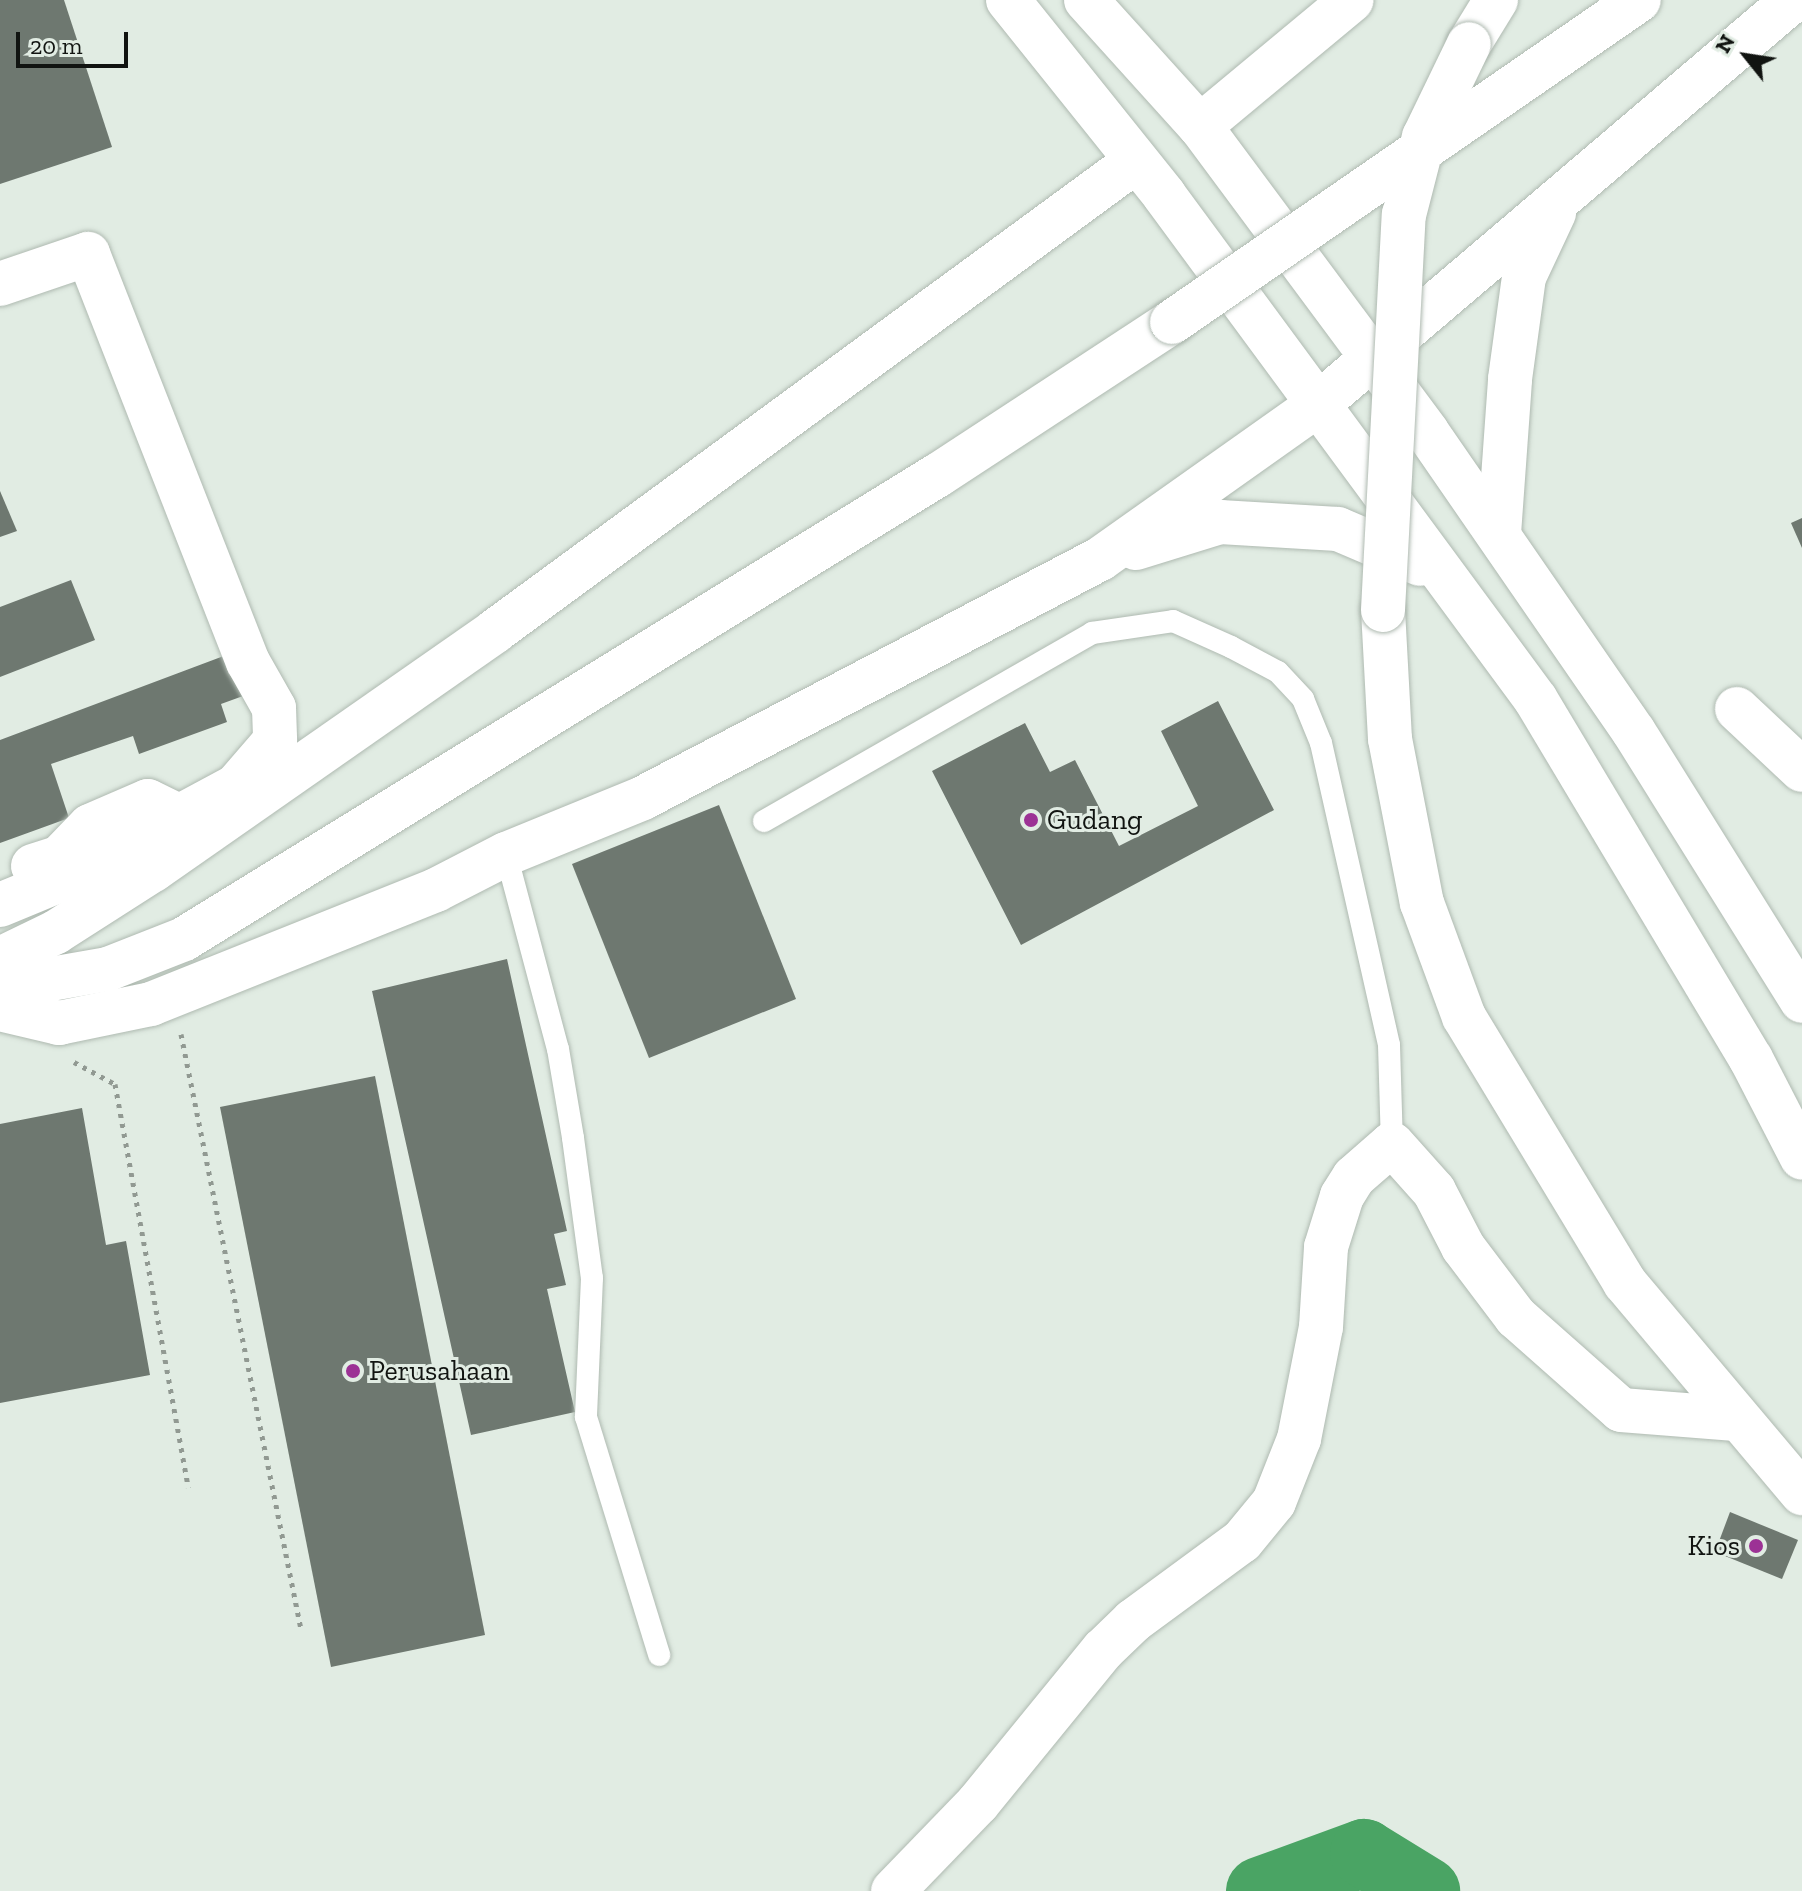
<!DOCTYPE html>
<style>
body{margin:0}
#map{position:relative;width:1802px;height:1891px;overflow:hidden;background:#e1ece3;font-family:"Zilla Slab",serif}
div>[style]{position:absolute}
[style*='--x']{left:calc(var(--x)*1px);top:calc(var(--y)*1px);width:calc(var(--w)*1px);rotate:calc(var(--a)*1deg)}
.river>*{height:68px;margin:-34px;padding:0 34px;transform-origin:34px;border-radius:34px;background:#4aa464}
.building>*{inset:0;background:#6e7870}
.path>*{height:5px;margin-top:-2.5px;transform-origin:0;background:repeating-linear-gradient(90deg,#919992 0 4px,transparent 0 10px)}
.roads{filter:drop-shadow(0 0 2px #afbab1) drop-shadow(0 0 2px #afbab1)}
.service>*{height:22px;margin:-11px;padding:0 11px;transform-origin:11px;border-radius:11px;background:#fff}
.minor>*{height:44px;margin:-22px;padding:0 22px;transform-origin:22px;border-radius:22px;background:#fff}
.trunk>*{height:44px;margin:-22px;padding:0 22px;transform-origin:22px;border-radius:22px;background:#fff}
.bridges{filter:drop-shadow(0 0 2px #afbab1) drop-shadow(0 0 2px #afbab1)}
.trunk-bridge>*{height:44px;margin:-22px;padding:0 22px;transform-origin:22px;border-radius:22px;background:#fff}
.dots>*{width:22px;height:22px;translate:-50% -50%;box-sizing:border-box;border:4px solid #e1ece3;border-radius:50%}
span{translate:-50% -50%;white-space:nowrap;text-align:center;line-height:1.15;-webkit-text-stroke:6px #e1ece3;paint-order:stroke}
.poi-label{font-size:28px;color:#111411}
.left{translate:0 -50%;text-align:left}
.right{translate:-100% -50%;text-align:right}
.north{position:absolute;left:1706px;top:16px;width:80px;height:80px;-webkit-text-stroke:6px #e1ece3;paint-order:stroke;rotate:300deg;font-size:22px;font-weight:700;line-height:32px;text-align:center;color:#111411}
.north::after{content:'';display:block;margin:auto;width:28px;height:36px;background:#111411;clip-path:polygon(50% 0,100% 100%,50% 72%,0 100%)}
.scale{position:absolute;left:16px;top:32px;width:112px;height:36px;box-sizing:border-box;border:4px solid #111411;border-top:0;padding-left:10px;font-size:24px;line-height:28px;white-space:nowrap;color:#111411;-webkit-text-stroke:6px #e1ece3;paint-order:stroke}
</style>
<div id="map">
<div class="river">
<i style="--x:1260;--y:1891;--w:111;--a:-20.1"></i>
<i style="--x:1364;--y:1853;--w:73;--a:31.5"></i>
</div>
<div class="building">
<i style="clip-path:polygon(0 0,64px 0,112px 147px,0 184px)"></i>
<i style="clip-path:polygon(0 491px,17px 531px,0 537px)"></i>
<i style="clip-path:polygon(1802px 518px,1802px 548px,1791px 523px)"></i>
<i style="clip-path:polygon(71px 580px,95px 640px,0 677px,0 607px)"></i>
<i style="clip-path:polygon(229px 654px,243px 696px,221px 704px,227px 722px,139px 754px,133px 736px,51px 764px,69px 818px,0 843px,0 740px)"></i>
<i style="clip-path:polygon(1218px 701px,1274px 810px,1021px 945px,932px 771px,1025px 723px,1050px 772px,1075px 760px,1119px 846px,1198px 806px,1161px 731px)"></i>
<i style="clip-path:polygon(719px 805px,796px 999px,649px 1058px,572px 864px)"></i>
<i style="clip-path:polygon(507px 959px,567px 1231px,554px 1234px,566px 1285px,547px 1289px,575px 1412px,471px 1435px,372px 991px)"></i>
<i style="clip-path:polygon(375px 1076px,485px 1635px,331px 1667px,220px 1107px)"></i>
<i style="clip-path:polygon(82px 1108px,106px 1245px,126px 1241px,150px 1375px,0 1403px,0 1124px)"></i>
<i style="clip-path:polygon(1730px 1512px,1798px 1540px,1782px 1579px,1715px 1552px)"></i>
</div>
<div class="path">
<i style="--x:181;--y:1034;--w:607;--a:78.6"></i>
<i style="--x:74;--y:1062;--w:47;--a:28.2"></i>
<i style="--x:115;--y:1084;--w:410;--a:79.7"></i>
</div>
<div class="roads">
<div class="service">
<i style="--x:764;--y:821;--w:378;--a:-29.8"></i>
<i style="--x:1092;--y:633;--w:82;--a:-8.4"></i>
<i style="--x:1173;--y:621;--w:64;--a:24.1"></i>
<i style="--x:1231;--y:647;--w:53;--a:28"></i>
<i style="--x:1278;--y:672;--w:37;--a:47"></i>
<i style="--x:1303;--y:699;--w:48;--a:67.8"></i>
<i style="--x:1321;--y:743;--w:310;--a:77.3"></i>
<i style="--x:1389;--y:1045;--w:99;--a:88.3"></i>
<i style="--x:506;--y:854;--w:202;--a:75.1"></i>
<i style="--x:558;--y:1049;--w:90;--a:80.4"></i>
<i style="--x:573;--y:1138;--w:141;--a:82.3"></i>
<i style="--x:592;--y:1278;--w:139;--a:92.5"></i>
<i style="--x:586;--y:1417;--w:249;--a:72.9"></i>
</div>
<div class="minor">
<i style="--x:0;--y:284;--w:93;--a:-18.8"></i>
<i style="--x:88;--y:254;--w:438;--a:68.6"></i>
<i style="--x:248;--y:662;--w:53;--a:60.5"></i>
<i style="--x:274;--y:708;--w:33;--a:88"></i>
<i style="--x:275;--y:741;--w:60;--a:130.9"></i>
<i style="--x:236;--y:786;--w:196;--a:151.7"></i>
<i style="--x:63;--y:879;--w:68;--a:157.6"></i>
<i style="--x:1737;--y:709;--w:89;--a:43.2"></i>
<i style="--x:33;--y:866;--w:28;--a:-18"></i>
<i style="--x:60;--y:857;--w:43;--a:-45.9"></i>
<i style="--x:90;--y:826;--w:63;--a:-23.3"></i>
<i style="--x:148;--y:801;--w:34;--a:26"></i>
<i style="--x:893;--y:1891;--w:122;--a:-46"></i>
<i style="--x:978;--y:1803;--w:198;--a:-50.8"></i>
<i style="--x:1103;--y:1650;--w:42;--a:-44"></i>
<i style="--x:1133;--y:1621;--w:135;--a:-36.3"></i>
<i style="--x:1242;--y:1541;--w:50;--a:-50.6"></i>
<i style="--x:1274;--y:1502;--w:68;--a:-68.4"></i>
<i style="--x:1299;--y:1439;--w:114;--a:-78.9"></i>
<i style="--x:1321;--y:1327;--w:80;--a:-86.4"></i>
<i style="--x:1326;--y:1247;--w:53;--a:-72.6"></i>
<i style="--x:1342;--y:1196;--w:22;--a:-58"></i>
<i style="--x:1354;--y:1177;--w:50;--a:-41"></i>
<i style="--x:1392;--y:1144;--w:63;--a:48.2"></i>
<i style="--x:1434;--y:1191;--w:63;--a:62.6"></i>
<i style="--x:1463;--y:1247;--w:88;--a:52.9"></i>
<i style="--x:1516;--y:1317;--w:140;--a:41.5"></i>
<i style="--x:1621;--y:1410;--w:115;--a:4.5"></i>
</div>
<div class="trunk">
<i style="--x:1008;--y:0;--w:250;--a:51.3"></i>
<i style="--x:1164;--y:195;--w:627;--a:53.62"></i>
<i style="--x:1536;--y:700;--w:418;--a:59.1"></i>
<i style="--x:1751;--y:1059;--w:111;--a:62.7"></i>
<i style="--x:1086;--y:0;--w:170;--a:47.9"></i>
<i style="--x:1200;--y:126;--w:381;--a:53.4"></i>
<i style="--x:1427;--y:432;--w:364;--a:55.4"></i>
<i style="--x:1634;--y:732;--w:317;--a:58"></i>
<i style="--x:1469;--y:44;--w:52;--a:-58.5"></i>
<i style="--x:1200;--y:126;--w:197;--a:-39.7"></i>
<i style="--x:1499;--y:534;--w:155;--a:-85.9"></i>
<i style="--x:1510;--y:379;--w:103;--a:-82.2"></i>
<i style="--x:1524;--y:277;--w:71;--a:-64.9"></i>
<i style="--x:1136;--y:548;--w:88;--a:-17.2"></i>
<i style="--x:1220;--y:522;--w:118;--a:3.4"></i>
<i style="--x:1338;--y:529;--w:89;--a:23.1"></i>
<i style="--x:1383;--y:610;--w:129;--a:86.9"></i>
<i style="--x:1390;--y:739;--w:167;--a:79"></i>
<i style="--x:1422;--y:903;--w:121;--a:69.8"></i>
<i style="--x:1464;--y:1017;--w:311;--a:58.8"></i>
<i style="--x:1625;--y:1283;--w:275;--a:49.9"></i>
<i style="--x:0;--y:959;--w:62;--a:-25.7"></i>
<i style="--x:56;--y:932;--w:115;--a:-32.6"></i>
<i style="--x:153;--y:870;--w:417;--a:-34.9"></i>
<i style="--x:495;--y:631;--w:795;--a:-36.25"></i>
<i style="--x:0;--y:988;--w:110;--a:-10"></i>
<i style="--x:108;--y:969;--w:82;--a:-21.5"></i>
<i style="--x:184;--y:939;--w:885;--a:-31.61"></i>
<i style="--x:938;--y:475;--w:280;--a:-33.2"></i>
<i style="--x:0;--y:1009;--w:61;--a:13.3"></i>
<i style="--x:59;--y:1023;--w:94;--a:-11.7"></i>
<i style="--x:151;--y:1004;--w:307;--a:-21.8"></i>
<i style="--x:436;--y:890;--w:79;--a:-27.2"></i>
<i style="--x:506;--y:854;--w:148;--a:-22.2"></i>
<i style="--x:643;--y:798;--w:516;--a:-27.61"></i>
<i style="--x:1100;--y:559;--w:265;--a:-35.3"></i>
<i style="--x:1316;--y:406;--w:626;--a:-40.4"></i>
</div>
</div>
<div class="bridges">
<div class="trunk-bridge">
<i style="--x:1172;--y:322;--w:567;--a:-34.59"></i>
<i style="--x:1383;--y:610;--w:396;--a:-87"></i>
<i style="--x:1404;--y:215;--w:81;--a:-75.6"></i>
<i style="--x:1424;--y:137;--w:103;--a:-64.2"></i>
</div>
</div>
<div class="dots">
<i style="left:1031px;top:820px;background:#9c3295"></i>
<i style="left:353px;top:1371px;background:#9c3295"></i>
<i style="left:1756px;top:1546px;background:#9c3295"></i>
</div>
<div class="poi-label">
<span class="left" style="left:1047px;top:820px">Gudang</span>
<span class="left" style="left:369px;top:1371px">Perusahaan</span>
<span class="right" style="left:1740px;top:1546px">Kios</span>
</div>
<div class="north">N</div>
<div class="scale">20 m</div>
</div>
